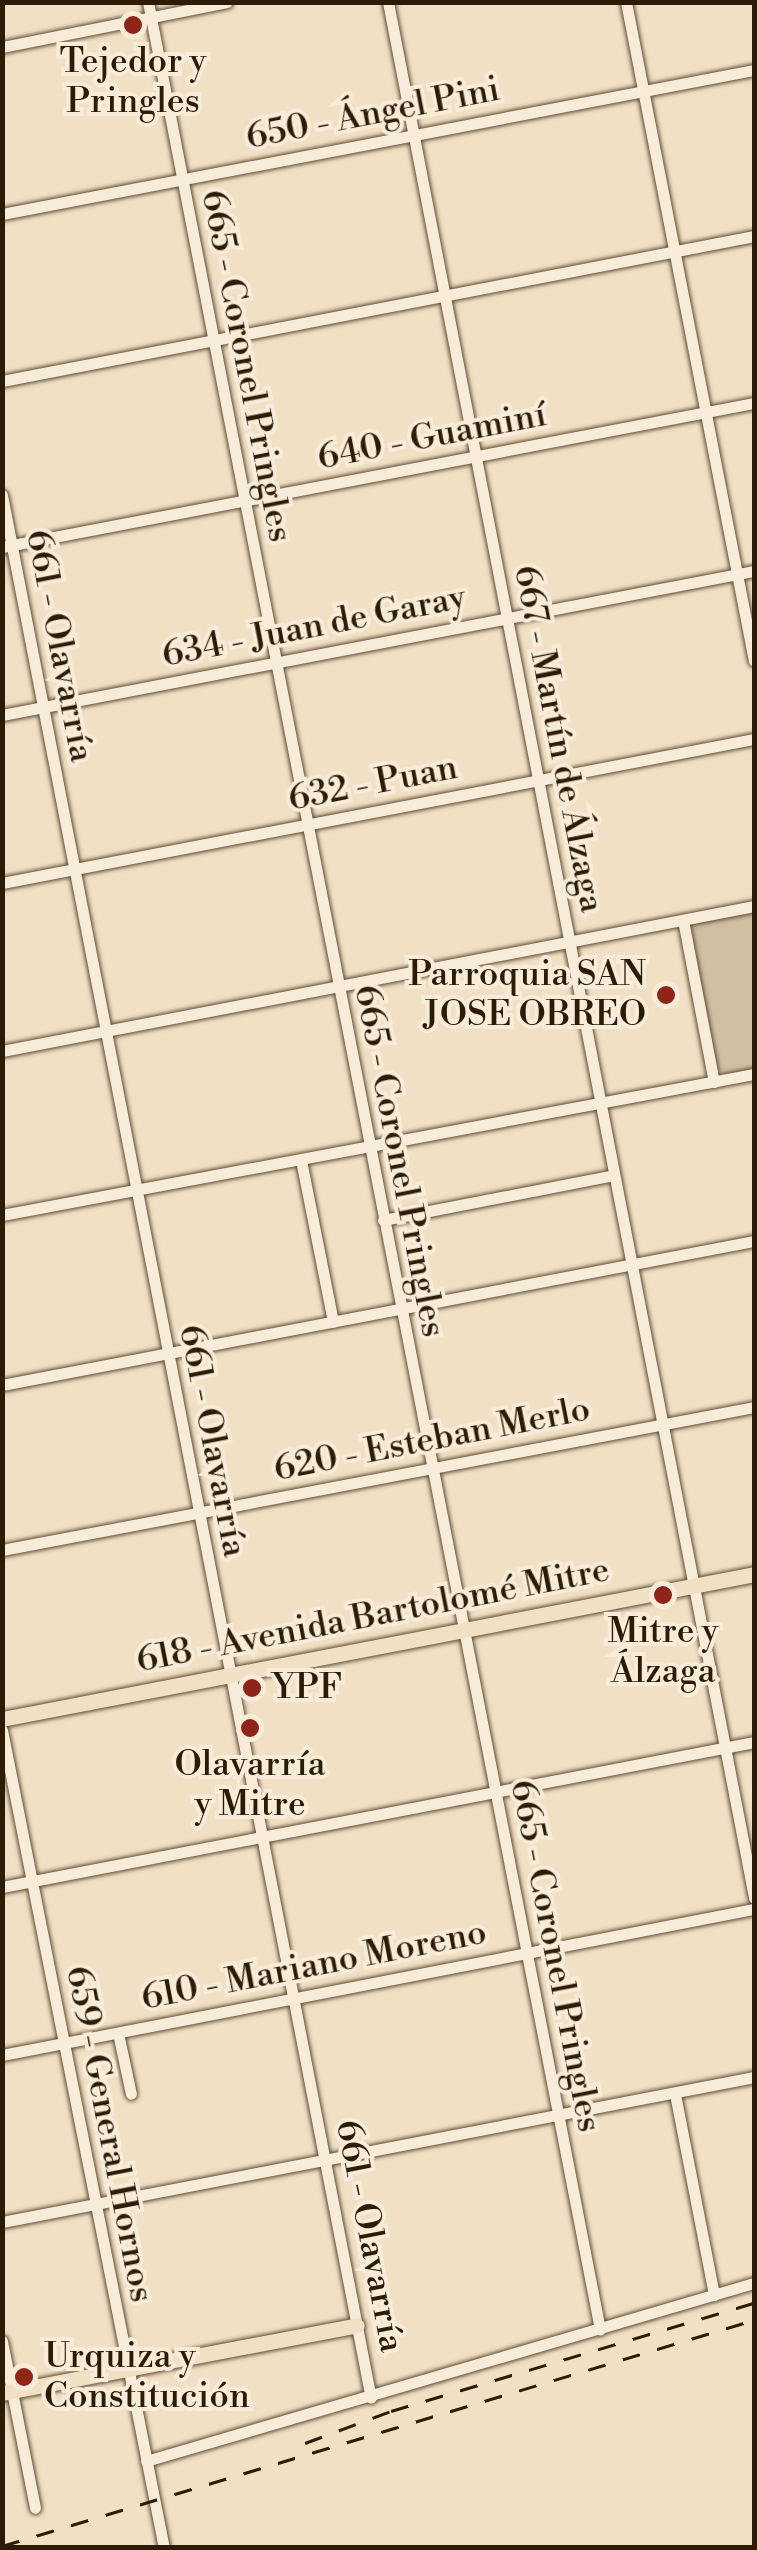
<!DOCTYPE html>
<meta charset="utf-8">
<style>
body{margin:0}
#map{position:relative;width:757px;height:2550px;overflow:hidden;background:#f2e0c4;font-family:"Libre Bodoni",serif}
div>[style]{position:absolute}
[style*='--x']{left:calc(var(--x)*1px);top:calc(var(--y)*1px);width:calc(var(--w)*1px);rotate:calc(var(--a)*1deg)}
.green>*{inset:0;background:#d1bfa4}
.roads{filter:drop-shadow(0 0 2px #5e4d35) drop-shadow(0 0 2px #5e4d35)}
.minor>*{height:11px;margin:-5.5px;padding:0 5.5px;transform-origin:5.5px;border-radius:5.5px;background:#f7ebd9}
.major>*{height:15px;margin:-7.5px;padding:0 7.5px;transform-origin:7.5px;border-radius:7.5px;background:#f2e0c4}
.rail>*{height:2.5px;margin-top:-1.25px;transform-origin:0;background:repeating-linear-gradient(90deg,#2d1c05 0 18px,transparent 0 36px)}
.dots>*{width:28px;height:28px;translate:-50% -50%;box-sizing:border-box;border:5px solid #f7ebd9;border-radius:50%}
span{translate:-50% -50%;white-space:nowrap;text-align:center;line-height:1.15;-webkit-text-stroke:8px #f7ebd9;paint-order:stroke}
.poi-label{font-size:35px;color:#2d1c05}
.right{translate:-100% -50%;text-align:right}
.left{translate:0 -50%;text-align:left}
.street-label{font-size:35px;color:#2d1c05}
.frame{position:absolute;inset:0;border:5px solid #2d1c05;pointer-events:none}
</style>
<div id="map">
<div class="green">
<i style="clip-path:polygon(754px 911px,754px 1069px,725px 1075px,716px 1068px,688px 924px)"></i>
</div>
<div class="roads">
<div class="minor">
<i style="--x:148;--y:2;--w:2371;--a:79.01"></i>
<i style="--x:388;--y:2;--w:1931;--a:79.07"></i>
<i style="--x:626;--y:2;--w:671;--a:79.01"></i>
<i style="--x:2;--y:47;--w:229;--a:-11.3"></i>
<i style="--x:2;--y:214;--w:766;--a:-10.84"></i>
<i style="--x:2;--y:381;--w:766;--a:-10.91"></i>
<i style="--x:2;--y:495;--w:1938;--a:79.03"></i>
<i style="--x:2;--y:547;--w:766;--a:-10.84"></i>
<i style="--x:2;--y:715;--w:766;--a:-10.84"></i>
<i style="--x:2;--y:883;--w:766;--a:-10.84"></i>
<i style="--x:683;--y:920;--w:165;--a:79.2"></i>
<i style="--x:2;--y:1051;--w:766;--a:-10.91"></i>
<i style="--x:301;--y:1160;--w:165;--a:78.8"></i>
<i style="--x:2;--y:1215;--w:765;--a:-10.62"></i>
<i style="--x:383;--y:1220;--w:235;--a:-11"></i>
<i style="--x:2;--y:1385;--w:766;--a:-10.84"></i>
<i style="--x:2;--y:1550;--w:765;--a:-10.77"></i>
<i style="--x:2;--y:1730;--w:834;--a:78.8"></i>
<i style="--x:2;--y:1887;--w:766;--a:-10.91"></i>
<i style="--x:118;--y:2033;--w:62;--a:78"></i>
<i style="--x:2;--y:2055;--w:766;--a:-10.99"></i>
<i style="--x:675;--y:2094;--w:205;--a:79"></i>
<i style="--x:2;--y:2222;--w:766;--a:-10.91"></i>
<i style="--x:2;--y:2341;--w:170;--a:78.8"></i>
<i style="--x:146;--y:2461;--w:634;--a:-16.32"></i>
</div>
<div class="major">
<i style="--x:2;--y:1719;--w:766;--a:-10.91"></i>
<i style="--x:2;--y:2393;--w:361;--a:-10.8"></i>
</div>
</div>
<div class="rail">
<i style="--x:305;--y:2443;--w:92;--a:-20.4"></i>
<i style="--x:391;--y:2411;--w:379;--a:-16.6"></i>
<i style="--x:2;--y:2546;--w:785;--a:-16.73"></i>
</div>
<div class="dots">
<i style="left:133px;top:25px;background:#8f2418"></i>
<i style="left:666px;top:995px;background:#8f2418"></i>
<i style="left:663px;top:1595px;background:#8f2418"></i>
<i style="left:252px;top:1688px;background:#8f2418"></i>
<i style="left:250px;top:1728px;background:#8f2418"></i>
<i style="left:24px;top:2377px;background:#8f2418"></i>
</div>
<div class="poi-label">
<span style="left:133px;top:82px">Tejedor y<br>Pringles</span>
<span class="right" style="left:646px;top:995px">Parroquia SAN<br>JOSE OBREO</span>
<span style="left:663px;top:1652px">Mitre y<br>Álzaga</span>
<span class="left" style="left:272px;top:1688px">YPF</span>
<span style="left:250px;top:1785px">Olavarría<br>y Mitre</span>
<span class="left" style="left:44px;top:2377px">Urquiza y<br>Constitución</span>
</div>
<div class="street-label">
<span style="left:373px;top:114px;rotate:-11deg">650 - Ángel Pini</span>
<span style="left:246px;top:366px;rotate:79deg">665 - Coronel Pringles</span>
<span style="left:432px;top:437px;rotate:-11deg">640 - Guaminí</span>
<span style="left:314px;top:627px;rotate:-11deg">634 - Juan de Garay</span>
<span style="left:59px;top:646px;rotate:79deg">661 - Olavarría</span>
<span style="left:558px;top:739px;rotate:79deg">667 - Martín de Álzaga</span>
<span style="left:373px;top:784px;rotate:-11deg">632 - Puan</span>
<span style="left:399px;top:1161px;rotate:79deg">665 - Coronel Pringles</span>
<span style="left:432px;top:1440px;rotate:-11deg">620 - Esteban Merlo</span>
<span style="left:212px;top:1441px;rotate:79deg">661 - Olavarría</span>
<span style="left:373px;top:1616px;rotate:-11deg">618 - Avenida Bartolomé Mitre</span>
<span style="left:555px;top:1956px;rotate:79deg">665 - Coronel Pringles</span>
<span style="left:314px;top:1966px;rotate:-11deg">610 - Mariano Moreno</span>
<span style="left:109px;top:2134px;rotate:79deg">659 - General Hornos</span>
<span style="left:369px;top:2236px;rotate:79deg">661 - Olavarría</span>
</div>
<div class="frame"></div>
</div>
